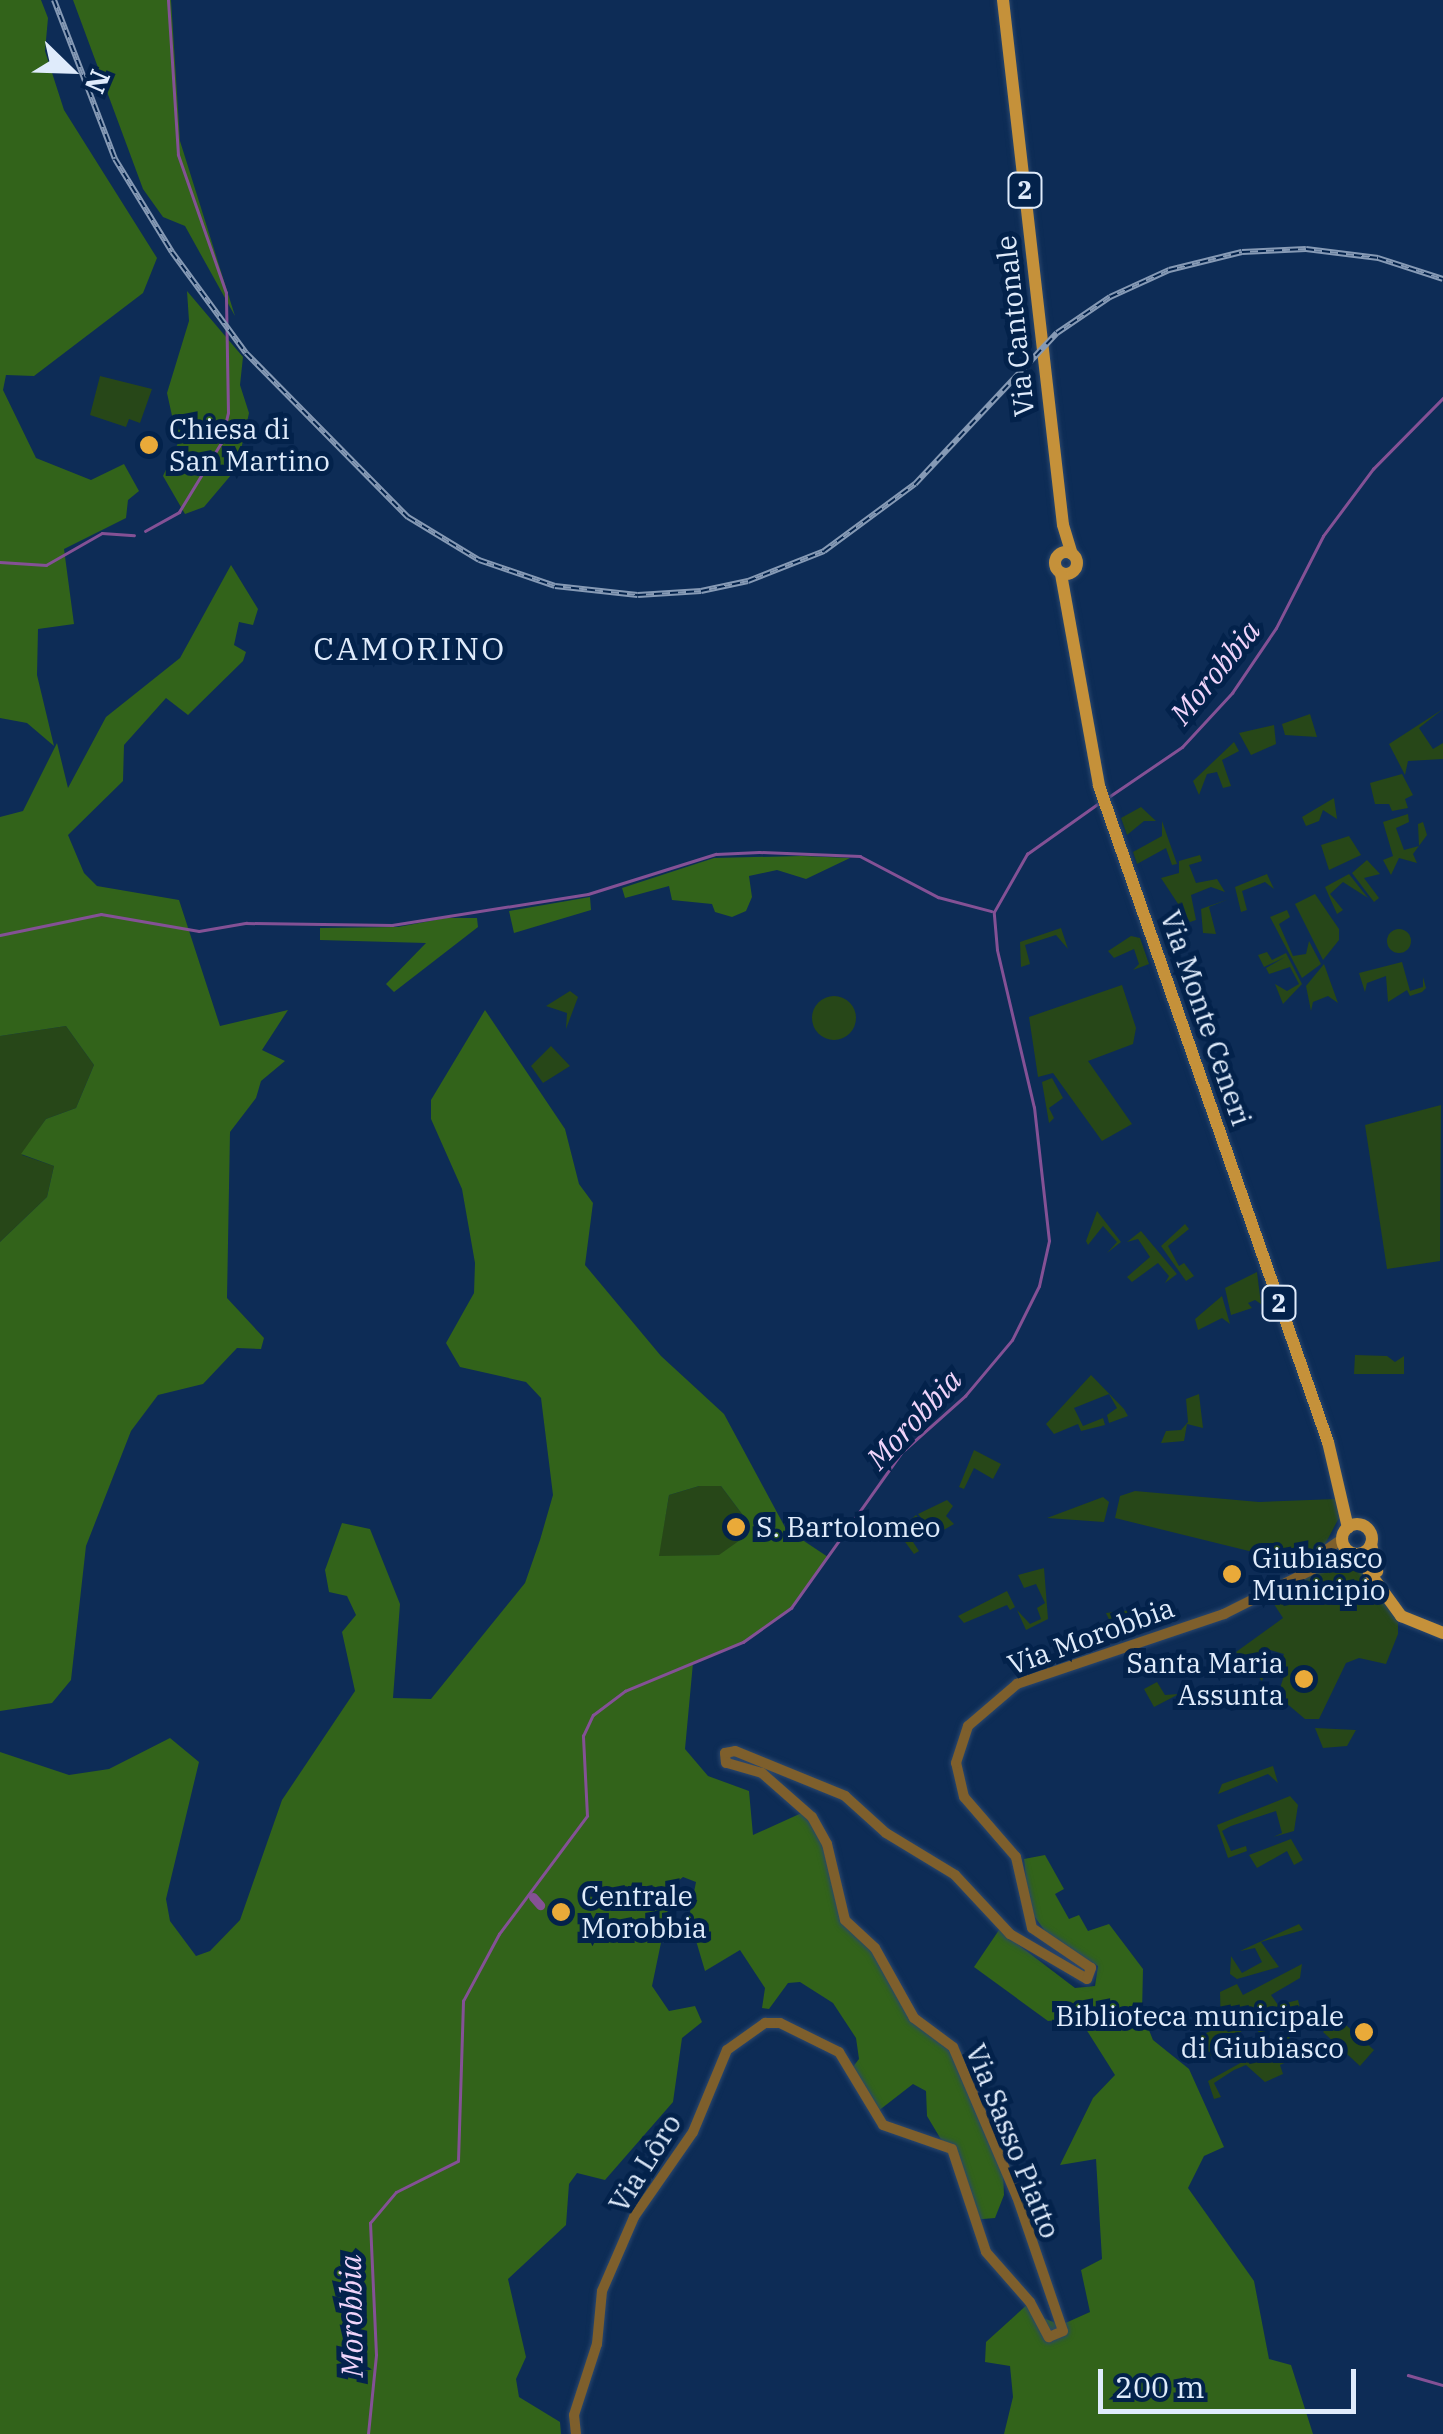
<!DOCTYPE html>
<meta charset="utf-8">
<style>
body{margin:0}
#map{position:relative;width:1443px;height:2434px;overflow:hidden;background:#0d2c56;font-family:"IBM Plex Serif",serif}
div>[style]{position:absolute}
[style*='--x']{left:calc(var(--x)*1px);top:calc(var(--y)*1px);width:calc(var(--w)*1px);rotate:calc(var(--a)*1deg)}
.green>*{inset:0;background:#274718}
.round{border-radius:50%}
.forest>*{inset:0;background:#32631a}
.stream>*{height:2.5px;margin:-1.25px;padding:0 1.25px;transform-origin:1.25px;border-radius:1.25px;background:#845195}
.canal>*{height:9px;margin:-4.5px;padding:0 4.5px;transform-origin:4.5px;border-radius:4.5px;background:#845195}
.roads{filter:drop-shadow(0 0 2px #2a476d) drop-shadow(0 0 2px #2a476d)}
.tertiary>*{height:10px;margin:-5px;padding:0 5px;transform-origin:5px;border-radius:5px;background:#7e5f2c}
.primary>*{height:12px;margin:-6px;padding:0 6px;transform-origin:6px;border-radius:6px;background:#c5913a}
.primary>.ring{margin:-6px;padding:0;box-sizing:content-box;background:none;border:12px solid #c5913a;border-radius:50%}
.rail>*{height:6px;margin-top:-3px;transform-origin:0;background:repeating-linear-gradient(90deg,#03224b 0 8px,#869ab5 0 16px);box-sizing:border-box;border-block:2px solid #869ab5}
.dots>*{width:28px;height:28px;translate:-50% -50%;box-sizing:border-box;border:5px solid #03224b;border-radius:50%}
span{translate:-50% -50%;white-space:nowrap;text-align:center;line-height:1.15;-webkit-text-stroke:10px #03224b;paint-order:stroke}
.shield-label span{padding:2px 8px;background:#03224b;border:2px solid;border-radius:8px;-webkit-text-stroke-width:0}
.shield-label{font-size:25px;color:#dfebfb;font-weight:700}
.street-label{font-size:28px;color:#dfebfb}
.poi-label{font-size:28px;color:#dfebfb}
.left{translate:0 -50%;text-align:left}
.right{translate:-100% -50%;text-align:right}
.water-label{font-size:30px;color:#f0d4fa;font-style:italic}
.quarter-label{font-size:32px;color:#dfebfb;letter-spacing:2.5px}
.north{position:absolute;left:20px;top:20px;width:100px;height:100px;-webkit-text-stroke:8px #03224b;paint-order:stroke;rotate:113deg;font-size:28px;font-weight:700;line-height:40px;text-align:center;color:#dfebfb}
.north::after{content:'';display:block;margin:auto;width:35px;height:45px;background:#dfebfb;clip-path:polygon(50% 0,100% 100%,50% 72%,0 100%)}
.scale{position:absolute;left:1098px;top:2369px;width:258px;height:45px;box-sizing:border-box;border:5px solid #dfebfb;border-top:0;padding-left:12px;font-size:30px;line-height:35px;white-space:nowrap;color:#dfebfb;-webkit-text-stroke:8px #03224b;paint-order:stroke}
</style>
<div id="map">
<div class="green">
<i style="clip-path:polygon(100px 376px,152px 389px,140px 423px,129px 419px,126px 427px,90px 415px)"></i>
<i style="clip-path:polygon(1443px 709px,1419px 728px,1433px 749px,1443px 743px,1443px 759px,1408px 761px,1405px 775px,1389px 744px)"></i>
<i style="clip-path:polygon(1310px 714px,1317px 737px,1285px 735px,1282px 724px)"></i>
<i style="clip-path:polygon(1274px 725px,1276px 744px,1251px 755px,1239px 733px)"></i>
<i style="clip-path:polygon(1234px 742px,1239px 751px,1222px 760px,1231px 786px,1223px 788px,1217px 772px,1207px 774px,1199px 795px,1193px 781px)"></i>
<i style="clip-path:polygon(1402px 774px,1413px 795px,1405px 799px,1408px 808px,1392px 811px,1389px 804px,1375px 804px,1370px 783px)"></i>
<i style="clip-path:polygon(1334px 798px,1337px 819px,1323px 810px,1319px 821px,1306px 826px,1302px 817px)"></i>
<i style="clip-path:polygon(1141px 807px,1156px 821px,1144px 821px,1127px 835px,1121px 818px)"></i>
<i style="clip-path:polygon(1408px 814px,1409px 822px,1396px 828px,1404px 850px,1419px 846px,1418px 824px,1423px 822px,1427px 835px,1413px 854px,1417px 863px,1399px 858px,1391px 875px,1383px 860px,1393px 856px,1383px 822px)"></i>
<i style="clip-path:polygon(1162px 821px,1177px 864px,1172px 865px,1166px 848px,1137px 864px,1133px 852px,1162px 836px)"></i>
<i style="clip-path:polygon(1349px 836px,1361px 855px,1329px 870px,1321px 845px)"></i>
<i style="clip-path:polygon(1200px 855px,1202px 861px,1189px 865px,1196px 883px,1217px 879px,1225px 892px,1211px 887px,1191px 895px,1196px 920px,1190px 922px,1161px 878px,1179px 873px,1179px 861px)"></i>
<i style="clip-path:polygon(1367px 860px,1380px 874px,1364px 878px,1379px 898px,1374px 902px,1352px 873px)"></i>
<i style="clip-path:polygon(1267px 874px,1274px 889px,1265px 882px,1242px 891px,1247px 910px,1241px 912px,1235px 887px)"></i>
<i style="clip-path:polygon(1349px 874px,1368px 898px,1343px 882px,1330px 894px,1343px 910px,1337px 914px,1325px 887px)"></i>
<i style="clip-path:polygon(1315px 894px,1339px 929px,1339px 940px,1323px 960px,1295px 904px)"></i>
<i style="clip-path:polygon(1229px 899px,1209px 907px,1216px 934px,1203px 933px,1201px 909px)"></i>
<i style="clip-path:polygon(1287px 910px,1290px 917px,1279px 924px,1293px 956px,1306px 954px,1309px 941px,1321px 964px,1302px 978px,1270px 917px)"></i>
<i style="clip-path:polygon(1061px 928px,1068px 949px,1056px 935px,1025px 945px,1030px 964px,1021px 967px,1020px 942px)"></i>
<i class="round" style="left:1387px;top:929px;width:24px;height:24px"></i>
<i style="clip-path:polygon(1131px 936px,1140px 938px,1149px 964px,1133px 970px,1139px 964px,1134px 949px,1114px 958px,1108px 951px)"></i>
<i style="clip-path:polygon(1267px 952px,1272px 960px,1286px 953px,1302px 984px,1283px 1004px,1275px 984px,1287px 991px,1299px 984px,1290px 967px,1269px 974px,1266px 968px,1285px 957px,1264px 967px,1258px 955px)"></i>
<i style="clip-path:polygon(1402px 962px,1410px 991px,1423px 987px,1423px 977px,1426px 988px,1422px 992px,1410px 996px,1407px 990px,1388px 1002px,1386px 976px,1367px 983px,1365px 992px,1359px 973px)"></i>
<i style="clip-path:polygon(1324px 964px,1338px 1003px,1328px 996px,1313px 1002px,1311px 1011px,1306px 986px)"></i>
<i style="clip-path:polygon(1122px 985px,1136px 1028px,1133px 1044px,1088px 1061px,1132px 1124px,1102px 1141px,1053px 1073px,1038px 1077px,1029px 1017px)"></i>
<i style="clip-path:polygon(570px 991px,578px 997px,566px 1029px,567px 1013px,546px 1006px)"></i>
<i class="round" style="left:812px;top:996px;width:44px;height:44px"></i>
<i style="clip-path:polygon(66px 1026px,94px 1065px,76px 1108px,46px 1119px,22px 1155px,54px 1166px,47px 1197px,0 1242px,0 1036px)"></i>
<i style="clip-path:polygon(551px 1046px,570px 1066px,543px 1083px,531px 1066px)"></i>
<i style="clip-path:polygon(1052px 1078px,1063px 1098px,1049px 1108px,1054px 1118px,1049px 1123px,1042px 1082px)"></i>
<i style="clip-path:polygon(1441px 1105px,1440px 1261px,1387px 1269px,1365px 1125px)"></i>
<i style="clip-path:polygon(1097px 1211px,1121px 1242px,1107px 1253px,1117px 1242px,1103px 1226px,1088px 1245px,1086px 1241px)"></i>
<i style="clip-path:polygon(1185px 1224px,1189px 1229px,1168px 1246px,1179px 1266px,1184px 1263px,1194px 1276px,1186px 1281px,1161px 1246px)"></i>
<i style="clip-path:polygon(1141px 1231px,1177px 1274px,1165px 1283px,1169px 1276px,1158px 1263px,1132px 1282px,1127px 1277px,1150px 1257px,1138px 1239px,1127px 1242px)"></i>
<i style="clip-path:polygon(1257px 1272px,1261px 1304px,1255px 1300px,1248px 1303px,1252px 1308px,1231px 1315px,1225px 1288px)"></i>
<i style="clip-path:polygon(1222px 1296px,1230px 1324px,1222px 1318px,1198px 1330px,1195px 1319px)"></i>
<i style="clip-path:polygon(1355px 1355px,1387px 1356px,1395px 1362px,1404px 1356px,1404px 1374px,1354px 1374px)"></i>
<i style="clip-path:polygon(1091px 1375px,1124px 1409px,1128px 1416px,1109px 1423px,1107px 1415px,1117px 1408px,1109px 1394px,1074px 1408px,1083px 1426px,1103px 1418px,1105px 1425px,1081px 1431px,1078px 1424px,1054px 1434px,1046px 1424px)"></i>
<i style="clip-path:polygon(1199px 1394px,1203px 1428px,1187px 1424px,1184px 1441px,1161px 1443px,1166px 1431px,1181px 1430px,1188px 1422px,1186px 1399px)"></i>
<i style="clip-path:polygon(974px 1450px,1001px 1464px,993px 1479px,974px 1468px,964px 1489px,959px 1487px)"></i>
<i style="clip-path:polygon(699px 1486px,721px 1486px,745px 1518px,747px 1535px,720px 1555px,658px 1557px,669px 1495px)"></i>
<i style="clip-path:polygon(1135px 1491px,1259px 1502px,1336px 1499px,1340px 1516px,1323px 1548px,1284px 1570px,1257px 1553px,1115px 1518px,1120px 1496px)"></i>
<i style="clip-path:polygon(1103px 1497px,1109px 1502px,1104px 1522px,1047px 1518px)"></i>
<i style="clip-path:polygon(947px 1500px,953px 1506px,946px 1516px,954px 1524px,935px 1535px,918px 1514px)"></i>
<i style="clip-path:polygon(916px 1515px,928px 1529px,913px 1542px,919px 1551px,914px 1554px,897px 1531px)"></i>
<i style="clip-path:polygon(1338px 1560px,1355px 1563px,1398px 1622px,1398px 1634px,1386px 1664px,1359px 1658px,1346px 1663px,1319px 1719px,1305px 1719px,1272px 1691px,1280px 1688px,1284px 1676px,1275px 1673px,1284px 1654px,1263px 1648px,1254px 1668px,1265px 1673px,1262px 1681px,1236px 1652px,1283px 1618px,1270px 1598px)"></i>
<i style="clip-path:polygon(1044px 1568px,1048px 1619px,1026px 1630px,1017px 1610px,1030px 1624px,1041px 1619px,1037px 1608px,1045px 1603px,1036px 1584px,1024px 1588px,1018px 1575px)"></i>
<i style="clip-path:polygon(1007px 1591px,1015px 1607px,1010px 1610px,1007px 1605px,964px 1623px,958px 1616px)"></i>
<i style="clip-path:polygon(1149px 1608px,1149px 1619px,1125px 1621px,1126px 1627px,1113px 1628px,1106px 1613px)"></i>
<i style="clip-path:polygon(1157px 1682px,1165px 1695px,1179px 1694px,1154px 1707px,1144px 1689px)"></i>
<i style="clip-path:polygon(1315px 1728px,1356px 1730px,1347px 1746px,1323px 1748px)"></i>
<i style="clip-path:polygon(1273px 1766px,1278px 1783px,1268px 1774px,1218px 1794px,1222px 1784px)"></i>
<i style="clip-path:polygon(1290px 1796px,1298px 1805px,1294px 1831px,1273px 1837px,1282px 1833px,1276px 1811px,1231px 1826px,1222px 1831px,1231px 1851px,1246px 1846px,1247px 1851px,1228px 1858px,1217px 1825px)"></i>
<i style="clip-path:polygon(1291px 1839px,1303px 1860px,1294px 1865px,1287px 1851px,1257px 1868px,1249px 1855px)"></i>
<i style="clip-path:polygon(1299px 1924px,1303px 1930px,1261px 1942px,1279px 1967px,1237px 1979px,1230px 1974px,1231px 1956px,1242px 1973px,1262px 1962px,1255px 1948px,1240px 1951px)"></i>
<i style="clip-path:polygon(1302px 1964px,1300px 1978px,1271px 1995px,1278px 2005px,1298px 2000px,1302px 2017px,1293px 2007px,1262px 2023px,1270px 2037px,1263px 2041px,1256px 2027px,1244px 2029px,1224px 2046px,1228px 2055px,1206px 2056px,1201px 2035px,1221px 2027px,1220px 1992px,1237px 1984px,1243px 1995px)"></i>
<i style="clip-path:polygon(1338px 2018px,1374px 2050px,1360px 2066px,1323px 2032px)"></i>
<i style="clip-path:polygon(1289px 2036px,1297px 2057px,1280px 2065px,1283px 2074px,1265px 2082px,1246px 2065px,1234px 2070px,1214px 2083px,1221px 2097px,1214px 2099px,1208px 2081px)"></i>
</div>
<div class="forest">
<i style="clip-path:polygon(0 0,41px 0,48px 18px,45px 51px,64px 110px,157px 258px,143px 293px,34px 376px,6px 375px,3px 390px,36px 458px,91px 480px,124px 464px,139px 491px,128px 500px,126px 518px,64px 549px,74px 624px,38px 629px,37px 675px,54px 746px,27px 723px,0 718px)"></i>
<i style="clip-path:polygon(73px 0,171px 0,180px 141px,235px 316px,185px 226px,163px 217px,143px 189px)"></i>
<i style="clip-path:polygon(187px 291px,243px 357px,240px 385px,249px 413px,237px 468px,204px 507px,185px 514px,163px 476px,178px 443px,167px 393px,189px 321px)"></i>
<i style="clip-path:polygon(231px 565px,258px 609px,253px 625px,239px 622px,234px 645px,246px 652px,243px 661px,188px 715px,166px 698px,124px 745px,123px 781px,68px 835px,84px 873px,97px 886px,179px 900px,220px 1026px,288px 1010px,262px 1050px,285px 1061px,261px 1081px,256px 1098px,230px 1132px,227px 1298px,264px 1338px,261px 1349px,237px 1348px,203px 1384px,158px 1395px,131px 1431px,86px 1546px,71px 1680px,52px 1703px,0 1711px,0 1242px,47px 1197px,54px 1166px,21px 1154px,46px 1119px,76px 1108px,94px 1065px,66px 1026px,0 1036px,0 817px,23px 811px,57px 743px,68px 788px,106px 717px,180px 658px)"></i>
<i style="clip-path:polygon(714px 858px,801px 856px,850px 858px,806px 879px,777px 870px,749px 876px,752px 897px,746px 911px,732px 917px,715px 912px,712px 904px,672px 900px,669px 886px,625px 898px,622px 888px)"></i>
<i style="clip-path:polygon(590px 897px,591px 910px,514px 933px,509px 911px)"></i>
<i style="clip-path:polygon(446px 918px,477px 918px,478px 927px,394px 992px,386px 984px,426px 943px,320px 940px,320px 928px,398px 927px)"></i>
<i style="clip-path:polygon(evenodd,485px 1010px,565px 1129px,579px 1184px,593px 1203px,585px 1265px,661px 1356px,724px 1414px,786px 1529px,828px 1557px,791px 1608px,743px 1642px,693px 1663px,685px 1749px,708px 1776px,749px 1791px,753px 1835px,806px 1811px,816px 1824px,840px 1909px,870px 1942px,910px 2013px,947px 2040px,1003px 2170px,1004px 2195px,995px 2218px,971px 2220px,964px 2178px,927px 2116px,926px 2091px,913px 2084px,873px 2115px,852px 2068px,859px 2059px,856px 2038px,833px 2003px,800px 1982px,788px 1983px,769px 2009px,762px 2008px,765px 1988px,740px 1950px,705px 1971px,689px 1917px,696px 1882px,683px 1877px,673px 1885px,652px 1986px,669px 2011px,695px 2006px,702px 2022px,682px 2038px,673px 2102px,605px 2180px,577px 2173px,569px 2184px,566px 2225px,508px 2279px,526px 2357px,516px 2379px,519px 2397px,560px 2422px,561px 2434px,0 2434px,0 1752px,69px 1775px,109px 1769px,170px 1738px,199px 1762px,166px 1899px,170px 1921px,196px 1956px,210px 1951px,240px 1920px,282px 1800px,355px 1691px,342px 1632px,356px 1615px,347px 1596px,329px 1592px,325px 1570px,342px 1523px,370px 1529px,400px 1604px,393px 1698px,431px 1699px,525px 1583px,540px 1540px,553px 1495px,541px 1398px,526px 1382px,460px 1367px,446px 1343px,474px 1293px,475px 1263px,462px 1189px,431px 1119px,431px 1100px,485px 1010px,699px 1486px,721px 1486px,745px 1518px,747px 1535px,719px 1555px,659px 1556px,669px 1495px,699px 1486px)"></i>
<i style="clip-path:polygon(1045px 1855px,1064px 1889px,1055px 1894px,1069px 1919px,1079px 1915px,1088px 1931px,1109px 1924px,1143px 1969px,1142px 2013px,1153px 2040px,1189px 2069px,1224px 2147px,1204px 2156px,1188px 2188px,1254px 2281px,1269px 2359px,1291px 2365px,1313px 2434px,1004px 2434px,1013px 2397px,1010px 2366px,985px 2362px,986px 2342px,1030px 2302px,1038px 2316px,1061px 2325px,1090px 2312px,1081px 2270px,1102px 2259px,1096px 2159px,1060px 2165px,1093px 2098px,1115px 2075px,1079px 2018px,1048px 2021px,974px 1967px,999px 1930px,1075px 1988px,1095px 1986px,1098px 1966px,1050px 1938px,1029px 1909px,1024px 1859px)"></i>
</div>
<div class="stream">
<i style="--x:145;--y:531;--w:39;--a:-29"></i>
<i style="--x:179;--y:512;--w:81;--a:-58.7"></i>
<i style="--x:221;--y:443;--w:31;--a:-77"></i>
<i style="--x:228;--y:413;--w:120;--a:-91"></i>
<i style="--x:226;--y:293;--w:146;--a:-109.2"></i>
<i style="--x:178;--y:155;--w:155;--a:-93.7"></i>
<i style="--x:0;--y:562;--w:46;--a:3.7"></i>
<i style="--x:46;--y:565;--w:64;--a:-29.7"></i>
<i style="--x:102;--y:533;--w:32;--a:4"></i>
<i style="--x:1110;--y:796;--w:87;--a:-34.2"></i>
<i style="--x:1182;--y:747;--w:74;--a:-47.2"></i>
<i style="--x:1232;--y:693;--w:78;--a:-55.9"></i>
<i style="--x:1276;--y:628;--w:103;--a:-62.9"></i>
<i style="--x:1323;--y:536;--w:84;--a:-53.3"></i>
<i style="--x:1373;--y:469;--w:100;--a:-45.4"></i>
<i style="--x:0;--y:935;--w:103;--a:-11.7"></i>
<i style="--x:101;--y:914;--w:99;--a:9.8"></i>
<i style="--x:199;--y:931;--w:48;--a:-9.7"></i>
<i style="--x:246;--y:923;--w:146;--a:0.8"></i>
<i style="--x:392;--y:925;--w:198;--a:-9"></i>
<i style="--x:588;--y:894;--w:134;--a:-17.4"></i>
<i style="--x:716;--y:854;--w:43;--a:-2.7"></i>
<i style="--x:759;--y:852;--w:101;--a:2.3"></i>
<i style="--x:860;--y:856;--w:88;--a:27.7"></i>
<i style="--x:938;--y:897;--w:55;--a:14.8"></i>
<i style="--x:1408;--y:2375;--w:36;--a:16"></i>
<i style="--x:368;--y:2434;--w:79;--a:-84.2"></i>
<i style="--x:376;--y:2355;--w:132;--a:-92.6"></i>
<i style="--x:370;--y:2223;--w:40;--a:-50"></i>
<i style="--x:396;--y:2192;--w:69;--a:-26.6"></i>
<i style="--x:458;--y:2161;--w:160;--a:-88.2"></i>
<i style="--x:463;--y:2001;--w:76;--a:-61.8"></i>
<i style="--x:499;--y:1934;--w:147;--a:-53.3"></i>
<i style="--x:587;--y:1816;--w:80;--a:-92.9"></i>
<i style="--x:583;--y:1736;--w:23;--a:-65"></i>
<i style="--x:593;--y:1715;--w:40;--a:-37"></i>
<i style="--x:625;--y:1691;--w:128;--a:-22.6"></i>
<i style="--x:743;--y:1642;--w:59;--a:-35.3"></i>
<i style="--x:791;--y:1608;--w:190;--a:-54.6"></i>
<i style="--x:901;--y:1453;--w:86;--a:-41.7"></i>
<i style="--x:965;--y:1396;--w:73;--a:-50"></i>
<i style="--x:1012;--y:1340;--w:60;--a:-63.4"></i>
<i style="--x:1039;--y:1286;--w:46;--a:-77.5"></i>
<i style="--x:1049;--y:1241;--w:134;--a:-96.4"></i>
<i style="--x:1034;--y:1108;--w:162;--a:-103.2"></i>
<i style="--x:997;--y:950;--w:38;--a:-95"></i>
<i style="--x:994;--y:912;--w:67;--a:-60.4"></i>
<i style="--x:1027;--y:854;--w:88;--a:-35.3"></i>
</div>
<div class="canal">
<i style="--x:533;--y:1897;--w:11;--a:49"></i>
</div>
<div class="roads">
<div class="tertiary">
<i style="--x:1319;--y:1555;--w:29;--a:-35"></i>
<i style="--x:576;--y:2434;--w:19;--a:-96"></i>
<i style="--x:574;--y:2415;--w:75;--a:-72.1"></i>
<i style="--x:597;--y:2344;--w:53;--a:-84.6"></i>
<i style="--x:602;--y:2291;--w:81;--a:-66.6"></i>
<i style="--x:634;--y:2217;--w:103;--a:-55.2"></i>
<i style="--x:693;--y:2132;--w:89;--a:-67.5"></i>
<i style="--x:727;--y:2050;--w:47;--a:-35.4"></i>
<i style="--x:765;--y:2023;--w:15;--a:0"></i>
<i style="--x:780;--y:2023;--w:66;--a:26.2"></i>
<i style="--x:839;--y:2052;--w:85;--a:58.9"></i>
<i style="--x:883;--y:2125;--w:73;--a:19.2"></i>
<i style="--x:952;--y:2149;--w:108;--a:71.7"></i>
<i style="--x:986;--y:2252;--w:67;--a:48.7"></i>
<i style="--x:1030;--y:2302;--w:40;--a:62"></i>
<i style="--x:1049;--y:2337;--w:15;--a:-23"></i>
<i style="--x:1063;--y:2331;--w:142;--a:-108.9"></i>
<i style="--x:1017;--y:2197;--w:163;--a:-113.1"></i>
<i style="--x:953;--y:2047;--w:49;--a:-143.4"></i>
<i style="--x:914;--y:2018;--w:80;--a:-119.1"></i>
<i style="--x:875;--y:1948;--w:41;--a:-137"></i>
<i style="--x:845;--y:1920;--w:78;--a:-103.3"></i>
<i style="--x:827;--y:1844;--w:31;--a:-119"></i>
<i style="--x:812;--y:1817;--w:67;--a:-138.7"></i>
<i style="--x:762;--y:1773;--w:37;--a:-164"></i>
<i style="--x:726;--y:1763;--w:10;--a:-96"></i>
<i style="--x:725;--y:1753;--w:10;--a:-11"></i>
<i style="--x:735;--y:1751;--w:119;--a:22.2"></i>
<i style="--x:845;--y:1796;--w:55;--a:42.1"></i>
<i style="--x:886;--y:1833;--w:81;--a:31.3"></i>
<i style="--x:955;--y:1875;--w:81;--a:47"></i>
<i style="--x:1010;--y:1934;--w:89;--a:30.3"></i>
<i style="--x:1087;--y:1979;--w:12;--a:-70"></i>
<i style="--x:1091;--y:1968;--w:71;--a:-145.9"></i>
<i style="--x:1032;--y:1928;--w:73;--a:-102.7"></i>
<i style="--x:1016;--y:1857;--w:79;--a:-130.9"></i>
<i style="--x:964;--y:1797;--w:35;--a:-103"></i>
<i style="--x:956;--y:1763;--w:39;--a:-72"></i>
<i style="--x:968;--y:1726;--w:65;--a:-40.6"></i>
<i style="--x:1017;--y:1684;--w:219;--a:-18.7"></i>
<i style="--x:1224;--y:1614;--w:140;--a:-26.7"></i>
</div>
<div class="primary">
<i style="--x:1003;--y:0;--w:528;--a:83.48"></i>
<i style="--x:1063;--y:525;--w:30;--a:73"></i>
<i class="ring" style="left:1055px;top:552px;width:10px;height:10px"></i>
<i style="--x:1061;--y:574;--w:215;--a:79.8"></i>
<i style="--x:1099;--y:786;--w:695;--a:70.76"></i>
<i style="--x:1328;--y:1442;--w:88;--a:76.9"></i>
<i class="ring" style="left:1342px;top:1524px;width:18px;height:18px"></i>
<i style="--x:1371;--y:1544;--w:28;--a:77"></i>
<i style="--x:1356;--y:1554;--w:77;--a:54"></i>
<i style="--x:1401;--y:1616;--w:45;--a:22"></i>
</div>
</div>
<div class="rail">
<i style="--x:54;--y:0;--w:170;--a:69"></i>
<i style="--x:115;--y:159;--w:109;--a:58.5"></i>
<i style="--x:172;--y:252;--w:125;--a:53.8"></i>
<i style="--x:246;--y:353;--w:231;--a:45.4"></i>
<i style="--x:408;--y:517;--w:83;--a:31.2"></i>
<i style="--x:479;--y:560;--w:80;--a:18.9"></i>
<i style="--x:555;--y:586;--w:83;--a:6.2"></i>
<i style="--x:638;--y:595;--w:63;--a:-3.6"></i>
<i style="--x:701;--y:591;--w:48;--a:-12"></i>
<i style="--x:748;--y:581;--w:82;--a:-21.5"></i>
<i style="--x:824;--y:551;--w:113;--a:-36.4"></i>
<i style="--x:915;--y:484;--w:207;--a:-46.8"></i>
<i style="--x:1057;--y:333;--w:64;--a:-34.2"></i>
<i style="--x:1110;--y:297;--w:65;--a:-24.6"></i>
<i style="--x:1169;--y:270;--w:75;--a:-13.9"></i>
<i style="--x:1242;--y:252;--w:64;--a:-2.7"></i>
<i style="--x:1306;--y:249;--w:73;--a:7.1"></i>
<i style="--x:1378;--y:258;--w:68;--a:17.9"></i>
</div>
<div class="dots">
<i style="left:149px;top:445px;background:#eaaa39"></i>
<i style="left:736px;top:1527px;background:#eaaa39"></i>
<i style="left:1232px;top:1574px;background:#eaaa39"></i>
<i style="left:1304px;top:1679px;background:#eaaa39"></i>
<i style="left:561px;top:1912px;background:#eaaa39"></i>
<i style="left:1364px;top:2032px;background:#eaaa39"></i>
</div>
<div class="shield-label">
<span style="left:1025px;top:190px">2</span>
<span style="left:1279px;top:1303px">2</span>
</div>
<div class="street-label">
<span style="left:1015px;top:326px;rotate:-96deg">Via Cantonale</span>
<span style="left:1206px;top:1018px;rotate:71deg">Via Monte Ceneri</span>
<span style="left:1091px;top:1636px;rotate:-20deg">Via Morobbia</span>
<span style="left:1013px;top:2141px;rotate:68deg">Via Sasso Piatto</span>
<span style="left:645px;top:2163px;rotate:-58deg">Via Lôro</span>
</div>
<div class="poi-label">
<span class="left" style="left:169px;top:445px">Chiesa di<br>San Martino</span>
<span class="left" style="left:756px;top:1527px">S. Bartolomeo</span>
<span class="left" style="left:1252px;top:1574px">Giubiasco<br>Municipio</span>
<span class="right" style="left:1284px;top:1679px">Santa Maria<br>Assunta</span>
<span class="left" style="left:581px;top:1912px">Centrale<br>Morobbia</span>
<span class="right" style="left:1344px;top:2032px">Biblioteca municipale<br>di Giubiasco</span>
</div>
<div class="water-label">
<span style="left:1215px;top:672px;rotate:-51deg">Morobbia</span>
<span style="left:914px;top:1419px;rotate:-47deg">Morobbia</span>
<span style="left:351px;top:2316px;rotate:-91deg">Morobbia</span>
</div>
<div class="quarter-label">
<span style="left:410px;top:648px">CAMORINO</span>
</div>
<div class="north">N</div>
<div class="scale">200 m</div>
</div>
